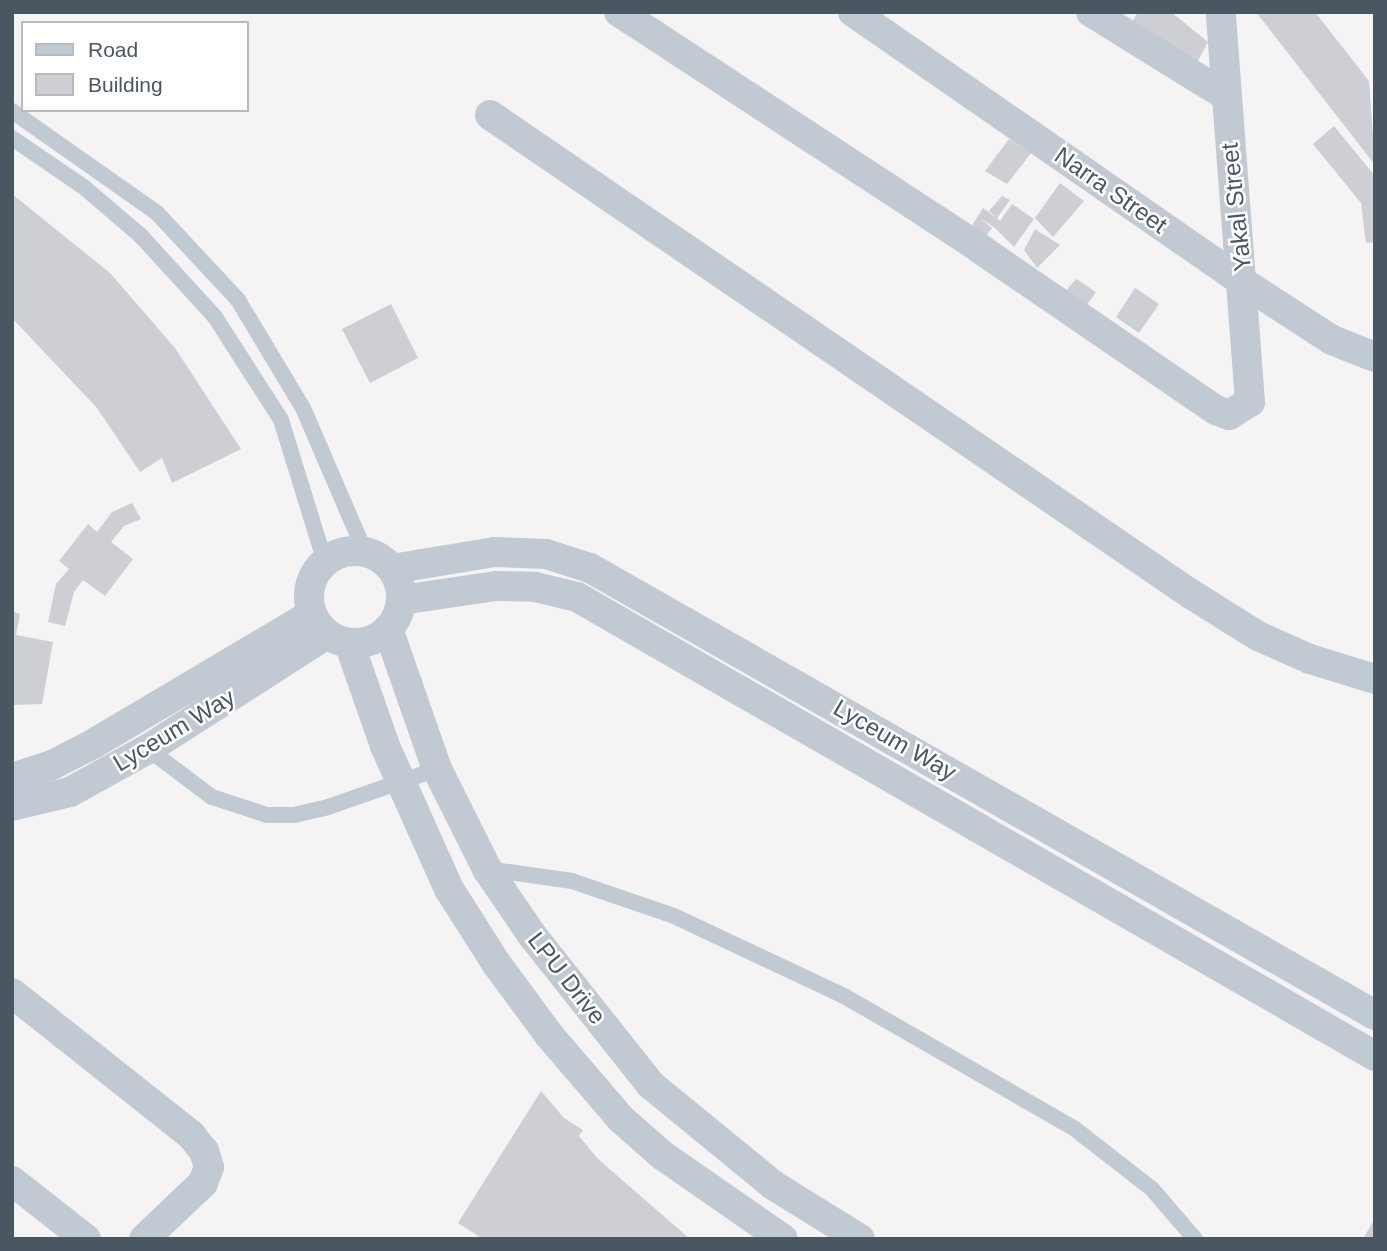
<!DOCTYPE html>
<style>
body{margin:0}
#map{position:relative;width:1387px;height:1251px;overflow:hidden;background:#f5f3f3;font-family:Arial,sans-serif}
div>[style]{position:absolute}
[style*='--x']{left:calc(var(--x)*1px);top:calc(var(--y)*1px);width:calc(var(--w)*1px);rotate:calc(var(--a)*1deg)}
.building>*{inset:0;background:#cdcfd5}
.lane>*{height:16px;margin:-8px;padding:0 8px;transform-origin:8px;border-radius:8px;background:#c1cad2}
.street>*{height:30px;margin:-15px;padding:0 15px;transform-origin:15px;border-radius:15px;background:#c1cad2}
.street>.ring{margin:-15px;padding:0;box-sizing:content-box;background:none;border:30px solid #c1cad2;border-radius:50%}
span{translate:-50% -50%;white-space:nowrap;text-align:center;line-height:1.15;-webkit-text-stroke:5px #fff;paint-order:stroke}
.street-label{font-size:24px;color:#4a5661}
.frame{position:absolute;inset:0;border:14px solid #4a5661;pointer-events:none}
.legend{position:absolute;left:21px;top:21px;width:228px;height:91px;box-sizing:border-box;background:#fff;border:2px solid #b7bbc0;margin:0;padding:9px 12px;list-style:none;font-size:21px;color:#4a5661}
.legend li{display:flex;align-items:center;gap:14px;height:35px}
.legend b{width:35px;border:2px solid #b7bbc0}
</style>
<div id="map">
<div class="building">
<i style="clip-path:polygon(1138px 12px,1171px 12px,1208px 42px,1194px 68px,1131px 24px)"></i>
<i style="clip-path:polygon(1256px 12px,1315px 12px,1369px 81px,1375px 165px)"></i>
<i style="clip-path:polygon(1334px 126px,1375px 176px,1375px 242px,1366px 243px,1361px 203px,1313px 144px)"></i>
<i style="clip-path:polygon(1009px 139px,1031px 153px,1007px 184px,985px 171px)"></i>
<i style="clip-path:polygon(1060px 183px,1084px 201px,1053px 237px,1035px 218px)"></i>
<i style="clip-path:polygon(12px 194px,110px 273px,175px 348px,241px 449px,172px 483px,162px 458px,140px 472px,97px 408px,12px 318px)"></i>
<i style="clip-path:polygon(1002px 196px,1010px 200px,997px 218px,1000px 221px,1012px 204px,1034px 219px,1014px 247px,995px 228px,980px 218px,992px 228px,982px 241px,969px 230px,983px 208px,997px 218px,989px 211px)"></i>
<i style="clip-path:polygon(1035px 229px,1060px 245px,1037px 268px,1024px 250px)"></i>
<i style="clip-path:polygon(1076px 279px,1096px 292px,1084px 309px,1064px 293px)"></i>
<i style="clip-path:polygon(1135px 288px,1159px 304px,1139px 333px,1116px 317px)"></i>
<i style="clip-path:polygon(391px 304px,418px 358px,370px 383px,342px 329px)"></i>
<i style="clip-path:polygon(132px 503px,141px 519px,124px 526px,111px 542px,133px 559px,105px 596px,83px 580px,74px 592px,65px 626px,48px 622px,56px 584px,69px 569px,59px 561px,88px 524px,97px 532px,112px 512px)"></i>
<i style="clip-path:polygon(12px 611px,20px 614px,16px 635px,53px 642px,42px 704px,12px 705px)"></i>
<i style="clip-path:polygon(541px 1091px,564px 1118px,583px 1130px,579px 1136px,598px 1159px,690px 1239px,483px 1239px,458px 1223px)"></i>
<i style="clip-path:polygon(1375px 1218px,1375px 1239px,1363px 1239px)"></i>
</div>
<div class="lane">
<i style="--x:12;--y:111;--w:177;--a:35.1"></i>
<i style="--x:157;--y:213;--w:119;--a:47"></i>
<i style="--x:238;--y:300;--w:126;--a:59"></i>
<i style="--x:303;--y:408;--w:157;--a:66.7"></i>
<i style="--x:12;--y:138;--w:88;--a:34.4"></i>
<i style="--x:85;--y:188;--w:74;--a:40.6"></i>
<i style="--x:141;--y:236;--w:110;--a:47.6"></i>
<i style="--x:215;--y:317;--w:122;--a:57.3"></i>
<i style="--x:281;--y:420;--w:149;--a:72.8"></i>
<i style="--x:148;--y:749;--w:80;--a:36.9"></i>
<i style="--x:212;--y:797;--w:58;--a:18.1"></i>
<i style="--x:267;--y:815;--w:27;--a:0"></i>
<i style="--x:294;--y:815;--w:35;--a:-13"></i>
<i style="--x:328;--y:807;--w:115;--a:-19.2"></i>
<i style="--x:487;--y:869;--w:86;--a:8"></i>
<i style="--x:572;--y:881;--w:108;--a:18.9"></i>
<i style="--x:674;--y:916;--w:188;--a:25.2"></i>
<i style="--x:844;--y:996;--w:267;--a:29.9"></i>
<i style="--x:1075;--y:1129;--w:98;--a:37.9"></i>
<i style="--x:1152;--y:1189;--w:66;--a:49.3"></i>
</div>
<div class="street">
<i style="--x:619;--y:12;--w:430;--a:33.2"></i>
<i style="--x:979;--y:248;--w:287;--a:34.4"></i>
<i style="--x:1216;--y:410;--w:14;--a:21"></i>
<i style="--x:1229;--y:415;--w:25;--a:-32"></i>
<i style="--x:1250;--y:402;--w:391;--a:-94.3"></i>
<i style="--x:853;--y:12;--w:476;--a:34.7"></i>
<i style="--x:1244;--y:283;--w:105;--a:32.9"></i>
<i style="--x:1332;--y:340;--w:46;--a:21.6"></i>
<i style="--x:1091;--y:12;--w:158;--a:31.8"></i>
<i style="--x:490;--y:115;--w:849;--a:34.35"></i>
<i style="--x:1191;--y:594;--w:79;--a:32.1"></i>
<i style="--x:1258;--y:636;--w:57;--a:23.9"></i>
<i style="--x:1310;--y:659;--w:68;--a:17.1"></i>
<i class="ring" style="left:309px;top:551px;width:62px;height:62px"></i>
<i style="--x:392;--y:569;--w:104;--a:-9.4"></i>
<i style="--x:495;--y:552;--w:51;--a:2.2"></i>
<i style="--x:546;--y:554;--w:46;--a:17.7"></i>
<i style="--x:590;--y:568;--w:903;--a:29.66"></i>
<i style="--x:401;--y:600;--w:96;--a:-8.4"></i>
<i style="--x:496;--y:586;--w:39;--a:1"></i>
<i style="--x:535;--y:587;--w:43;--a:13.4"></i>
<i style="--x:577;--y:597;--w:921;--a:29.91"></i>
<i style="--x:388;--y:629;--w:148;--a:70.7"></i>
<i style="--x:437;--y:769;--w:112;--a:63.4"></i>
<i style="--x:487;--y:869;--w:80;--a:55.7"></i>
<i style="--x:532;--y:935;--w:191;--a:51.6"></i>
<i style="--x:651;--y:1085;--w:158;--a:39.3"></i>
<i style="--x:773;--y:1185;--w:102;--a:31.8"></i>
<i style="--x:349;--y:643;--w:109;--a:70.7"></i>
<i style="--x:385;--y:746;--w:157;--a:65.9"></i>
<i style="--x:449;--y:889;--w:88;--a:57.6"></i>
<i style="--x:496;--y:963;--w:89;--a:53.6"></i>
<i style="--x:549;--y:1035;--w:111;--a:49.4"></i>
<i style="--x:621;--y:1119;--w:55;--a:41.3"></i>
<i style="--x:662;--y:1155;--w:147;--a:34.8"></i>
<i style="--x:12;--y:778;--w:42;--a:-18"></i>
<i style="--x:52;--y:765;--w:46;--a:-27.1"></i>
<i style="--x:93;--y:744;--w:255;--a:-30.7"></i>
<i style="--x:12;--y:806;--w:60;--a:-13.6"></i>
<i style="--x:70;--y:792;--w:89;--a:-28.9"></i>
<i style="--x:148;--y:749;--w:213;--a:-32.7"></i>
<i style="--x:12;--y:993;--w:228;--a:38.4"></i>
<i style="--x:191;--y:1135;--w:21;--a:51"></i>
<i style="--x:204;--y:1151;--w:17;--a:73"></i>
<i style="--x:209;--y:1167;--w:17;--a:111"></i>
<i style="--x:203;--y:1183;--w:81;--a:136.5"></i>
<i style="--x:12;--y:1181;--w:94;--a:38.1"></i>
</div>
<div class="street-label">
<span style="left:1111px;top:190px;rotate:35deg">Narra Street</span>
<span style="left:1236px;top:207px;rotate:-96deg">Yakal Street</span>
<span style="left:174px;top:730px;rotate:-31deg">Lyceum Way</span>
<span style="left:895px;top:740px;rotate:30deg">Lyceum Way</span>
<span style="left:567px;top:978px;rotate:52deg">LPU Drive</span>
</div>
<div class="frame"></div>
<ul class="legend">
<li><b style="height:9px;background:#c1cad2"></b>Road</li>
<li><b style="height:19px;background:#cdcfd5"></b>Building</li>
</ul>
</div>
